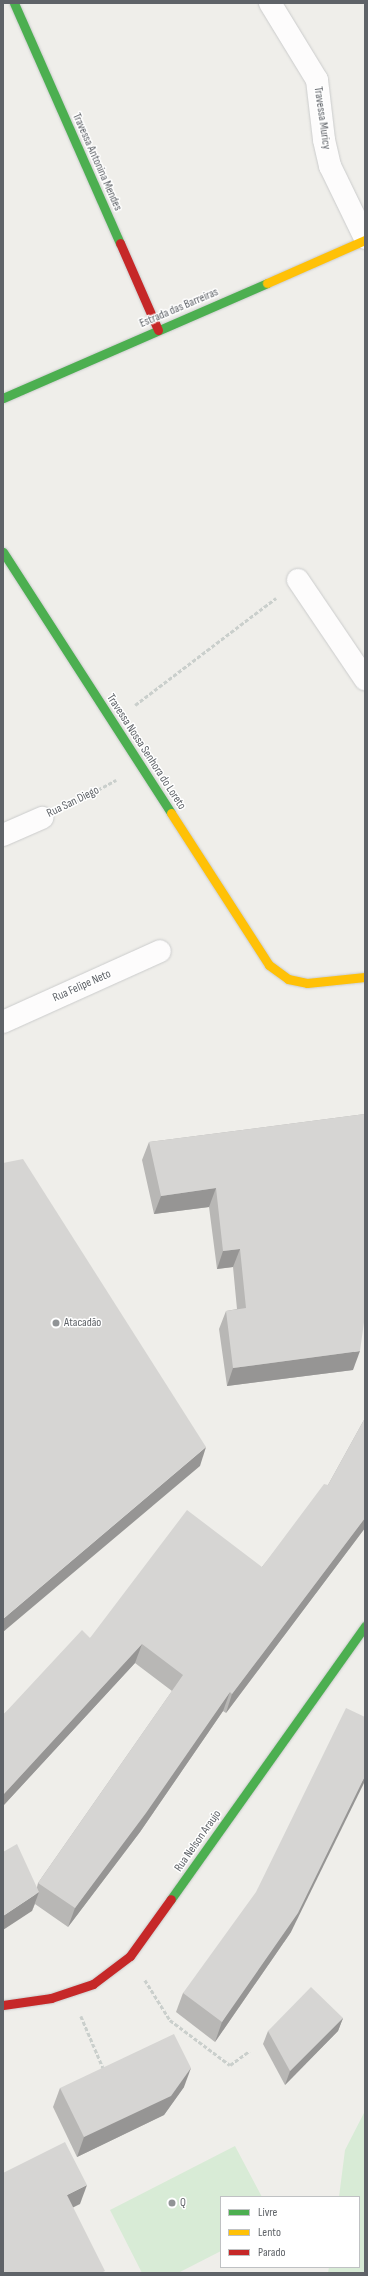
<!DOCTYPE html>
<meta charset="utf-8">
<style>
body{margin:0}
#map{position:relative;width:368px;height:2276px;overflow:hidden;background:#efeeea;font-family:"Sofia Sans Condensed",sans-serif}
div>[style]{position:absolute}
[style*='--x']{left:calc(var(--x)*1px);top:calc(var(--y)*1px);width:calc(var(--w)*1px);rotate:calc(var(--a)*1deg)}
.green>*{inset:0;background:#d8ebd6}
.path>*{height:2.5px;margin-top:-1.25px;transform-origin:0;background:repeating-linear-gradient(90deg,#cacfcc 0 4px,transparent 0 6px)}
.roads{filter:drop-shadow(0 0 1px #cbcccc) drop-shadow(0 0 1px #cbcccc)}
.street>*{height:22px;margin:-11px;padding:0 11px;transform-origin:11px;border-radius:11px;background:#fdfcfc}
.fast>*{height:9px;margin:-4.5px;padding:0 4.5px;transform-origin:4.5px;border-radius:4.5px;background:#4caf50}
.slow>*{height:9px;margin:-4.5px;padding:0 4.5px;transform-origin:4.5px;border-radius:4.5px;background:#ffc107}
.jam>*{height:9px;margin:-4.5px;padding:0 4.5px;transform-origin:4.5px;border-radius:4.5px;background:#c62828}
.wall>*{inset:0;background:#b8b7b5}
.shaded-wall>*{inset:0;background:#969594}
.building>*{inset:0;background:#d6d5d3}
.dots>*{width:11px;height:11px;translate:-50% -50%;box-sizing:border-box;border:2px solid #fff;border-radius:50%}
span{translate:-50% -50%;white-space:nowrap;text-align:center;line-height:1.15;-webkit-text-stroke:3px #fff;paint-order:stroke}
.street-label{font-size:12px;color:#5f6368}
.poi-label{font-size:12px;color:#5f6368}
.left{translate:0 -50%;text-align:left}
.frame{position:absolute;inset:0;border:4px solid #5f6368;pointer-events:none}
.legend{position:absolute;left:220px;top:2196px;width:140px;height:72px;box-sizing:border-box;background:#fff;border:1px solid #bfc1c3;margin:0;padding:5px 7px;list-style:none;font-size:12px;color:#5f6368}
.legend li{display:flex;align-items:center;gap:8px;height:20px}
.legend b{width:20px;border:1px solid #bfc1c3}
</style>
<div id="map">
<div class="green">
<i style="clip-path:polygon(365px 2111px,365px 2273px,328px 2273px,329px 2267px,359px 2267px,359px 2197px,339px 2197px,345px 2150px)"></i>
<i style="clip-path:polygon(235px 2146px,262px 2197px,221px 2197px,221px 2251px,178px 2273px,142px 2273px,110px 2210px)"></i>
</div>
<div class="path">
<i style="--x:135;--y:705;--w:177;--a:-37.2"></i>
<i style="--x:66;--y:807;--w:57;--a:-28.4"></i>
<i style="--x:145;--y:1980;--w:47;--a:58"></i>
<i style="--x:170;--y:2020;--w:75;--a:36.9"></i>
<i style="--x:230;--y:2065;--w:24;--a:-36"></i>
<i style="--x:81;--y:2016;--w:59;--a:66.9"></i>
</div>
<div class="roads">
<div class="street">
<i style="--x:270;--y:3;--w:90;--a:58.6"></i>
<i style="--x:317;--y:80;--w:60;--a:83.3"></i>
<i style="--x:324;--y:140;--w:27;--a:77"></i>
<i style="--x:330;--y:166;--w:80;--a:64.1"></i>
<i style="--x:298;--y:580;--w:120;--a:55.9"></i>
<i style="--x:3;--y:835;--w:43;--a:-23.6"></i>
<i style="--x:3;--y:1022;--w:172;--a:-24.3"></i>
</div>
<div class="fast">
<i style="--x:14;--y:3;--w:262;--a:66.2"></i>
<i style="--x:3;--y:398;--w:288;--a:-23.5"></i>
<i style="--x:3;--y:552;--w:310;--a:57.2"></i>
<i style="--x:171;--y:1899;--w:335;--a:-54.6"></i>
</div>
<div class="slow">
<i style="--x:267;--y:283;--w:107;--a:-23.7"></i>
<i style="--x:171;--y:813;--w:181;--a:57.2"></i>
<i style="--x:269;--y:965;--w:24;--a:36"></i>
<i style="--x:288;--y:979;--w:19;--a:12"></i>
<i style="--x:307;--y:983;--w:58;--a:-5.9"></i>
</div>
<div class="jam">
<i style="--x:120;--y:243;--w:95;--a:66.4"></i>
<i style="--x:3;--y:2005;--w:49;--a:-8.3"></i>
<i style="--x:51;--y:1998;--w:44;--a:-18.4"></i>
<i style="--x:93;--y:1984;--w:46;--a:-37.1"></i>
<i style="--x:130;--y:1956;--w:70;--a:-54.3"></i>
</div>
</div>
<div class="wall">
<i style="clip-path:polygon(365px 1114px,353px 1370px,227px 1386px,219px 1329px,226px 1311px,237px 1309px,233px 1267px,217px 1269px,209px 1207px,154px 1214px,142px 1160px,149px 1142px)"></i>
<i style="clip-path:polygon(365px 1418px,365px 1528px,226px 1713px,223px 1711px,140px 1832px,68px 1927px,35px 1904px,32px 1911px,37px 1887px,38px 1883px,172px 1691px,135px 1663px,3px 1806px,3px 1715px,90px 1638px,262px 1567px,328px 1485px)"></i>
<i style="clip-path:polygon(291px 1932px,215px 2042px,176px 2012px,183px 1993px)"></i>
<i style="clip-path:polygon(343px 2018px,338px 2031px,285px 2085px,263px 2044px,268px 2031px)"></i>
<i style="clip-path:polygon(184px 2087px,164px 2115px,77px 2157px,53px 2107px,60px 2088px)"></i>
</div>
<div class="shaded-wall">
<i style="clip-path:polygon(216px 1188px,209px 1207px,154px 1214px,161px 1196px)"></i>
<i style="clip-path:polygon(240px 1249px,233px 1267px,217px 1269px,223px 1251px)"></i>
<i style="clip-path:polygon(360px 1351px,353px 1370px,227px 1386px,233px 1368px)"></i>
<i style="clip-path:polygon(206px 1447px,200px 1466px,3px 1632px,3px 1619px)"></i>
<i style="clip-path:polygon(365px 1518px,365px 1528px,226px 1713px,232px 1694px)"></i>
<i style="clip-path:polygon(142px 1644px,135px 1663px,3px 1806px,3px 1795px)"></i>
<i style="clip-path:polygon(230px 1692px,223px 1711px,140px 1832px,68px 1927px,75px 1908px)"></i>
<i style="clip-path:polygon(365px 1776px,365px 1781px,291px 1932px,215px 2042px,222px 2022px)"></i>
<i style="clip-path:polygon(39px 1892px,32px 1911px,3px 1930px,3px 1916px)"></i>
<i style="clip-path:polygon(343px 2018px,338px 2031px,285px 2085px,290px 2071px)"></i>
<i style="clip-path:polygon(191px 2068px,184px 2087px,164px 2115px,77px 2157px,84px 2137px)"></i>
<i style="clip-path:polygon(87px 2185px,80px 2204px,60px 2214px,67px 2195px)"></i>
</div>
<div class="building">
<i style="clip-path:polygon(365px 1114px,365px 1315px,360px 1351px,233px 1368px,226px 1311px,246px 1308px,240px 1249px,223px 1251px,216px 1188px,161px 1196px,149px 1142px)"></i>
<i style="clip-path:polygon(23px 1159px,206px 1447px,3px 1619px,3px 1163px)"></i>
<i style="clip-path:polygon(365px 1418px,365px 1518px,232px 1694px,230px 1692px,146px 1813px,75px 1908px,38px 1883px,183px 1675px,142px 1644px,3px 1795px,3px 1715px,82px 1630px,90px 1638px,187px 1510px,262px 1567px,324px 1484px,328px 1485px)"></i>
<i style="clip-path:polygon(346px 1708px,365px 1717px,365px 1776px,298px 1913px,222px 2022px,183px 1993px,256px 1892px)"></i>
<i style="clip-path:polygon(17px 1844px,39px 1892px,3px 1916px,3px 1852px)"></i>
<i style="clip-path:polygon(311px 1987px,343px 2018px,290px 2071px,268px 2031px)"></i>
<i style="clip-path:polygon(174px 2034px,191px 2068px,171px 2096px,84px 2137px,60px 2088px)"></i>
<i style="clip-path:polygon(65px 2142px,87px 2185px,67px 2195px,105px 2271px,101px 2273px,3px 2273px,3px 2173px)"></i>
</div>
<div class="dots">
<i style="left:56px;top:1323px;background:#919496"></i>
<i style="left:172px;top:2203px;background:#919496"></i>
</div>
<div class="street-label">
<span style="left:322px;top:118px;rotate:82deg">Travessa Muricy</span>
<span style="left:97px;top:162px;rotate:66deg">Travessa Antonina Mendes</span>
<span style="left:179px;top:308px;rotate:-23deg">Estrada das Barreiras</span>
<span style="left:146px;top:752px;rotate:57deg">Travessa Nossa Senhora do Loreto</span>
<span style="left:73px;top:802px;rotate:-26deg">Rua San Diego</span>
<span style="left:82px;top:986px;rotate:-24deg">Rua Felipe Neto</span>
<span style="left:198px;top:1841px;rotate:-55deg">Rua Nelson Araujo</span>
</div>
<div class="poi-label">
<span class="left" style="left:64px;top:1323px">Atacadão</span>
<span class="left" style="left:180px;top:2203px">Q</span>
</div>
<div class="frame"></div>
<ul class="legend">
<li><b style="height:5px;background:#4caf50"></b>Livre</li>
<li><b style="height:5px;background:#ffc107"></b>Lento</li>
<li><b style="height:5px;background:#c62828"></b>Parado</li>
</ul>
</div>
